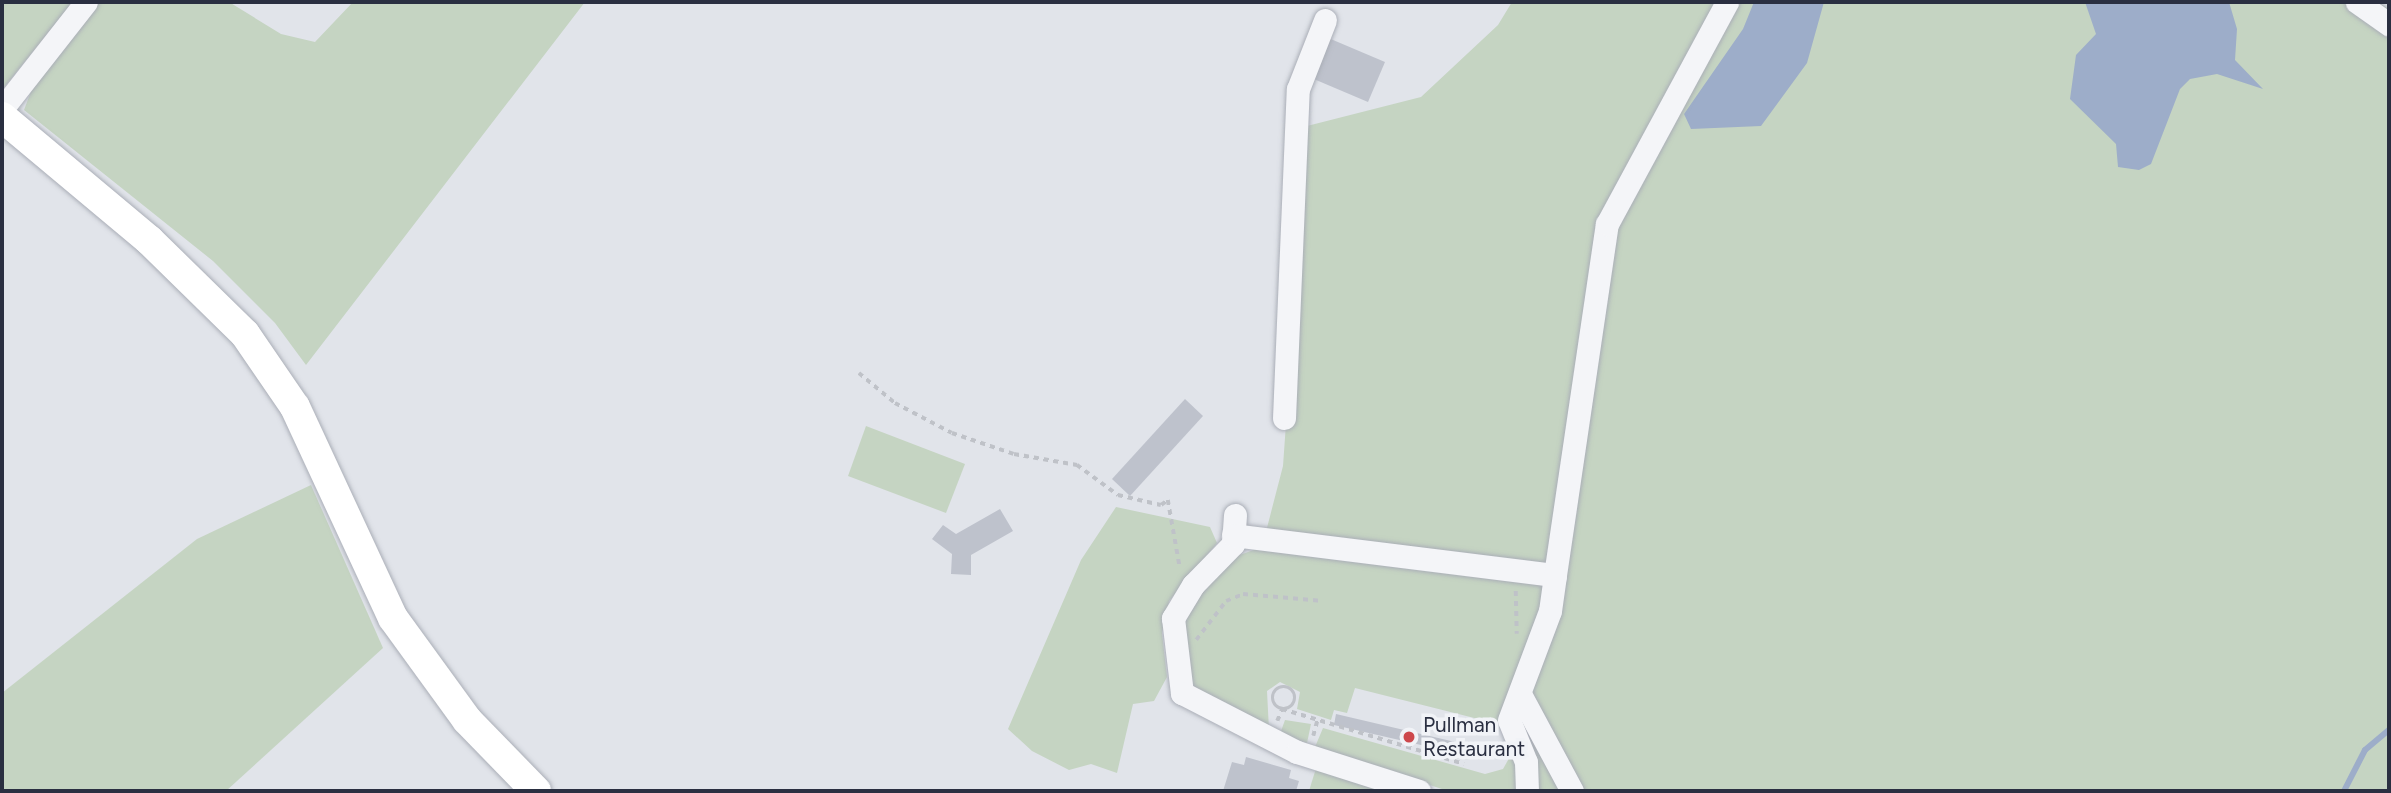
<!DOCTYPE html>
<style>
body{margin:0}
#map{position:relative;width:2391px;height:793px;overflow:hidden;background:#e1e4ea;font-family:Figtree,sans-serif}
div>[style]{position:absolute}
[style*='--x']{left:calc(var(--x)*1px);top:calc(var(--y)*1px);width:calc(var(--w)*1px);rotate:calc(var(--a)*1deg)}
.green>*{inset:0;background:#c5d4c2}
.water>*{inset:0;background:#9dadc9}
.stream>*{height:6px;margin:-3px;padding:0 3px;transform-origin:3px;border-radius:3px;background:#9dadc9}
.building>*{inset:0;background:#bec2cc}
.path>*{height:3.5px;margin-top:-1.75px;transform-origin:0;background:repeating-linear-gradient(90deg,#bfc2c8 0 5px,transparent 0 10px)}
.path>.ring{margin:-1.75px;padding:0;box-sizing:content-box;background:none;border:3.5px solid #bfc2c8;border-radius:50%}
.roads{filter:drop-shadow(0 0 2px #aaaeb7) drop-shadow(0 0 2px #aaaeb7)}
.minor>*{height:23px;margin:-11.5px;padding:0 11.5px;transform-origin:11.5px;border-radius:11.5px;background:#f4f5f8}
.major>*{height:30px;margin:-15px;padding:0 15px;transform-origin:15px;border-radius:15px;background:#fff}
.dots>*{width:19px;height:19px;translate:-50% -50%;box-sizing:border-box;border:4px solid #f1f3f7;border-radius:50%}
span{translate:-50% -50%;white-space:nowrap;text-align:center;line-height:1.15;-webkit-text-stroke:7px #f1f3f7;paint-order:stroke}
.poi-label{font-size:21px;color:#2a2f41}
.left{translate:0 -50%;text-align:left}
.frame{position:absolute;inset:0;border:4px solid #2a2f41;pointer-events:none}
</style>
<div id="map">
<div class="green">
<i style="clip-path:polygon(2px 2px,73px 2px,2px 90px)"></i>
<i style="clip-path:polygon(94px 2px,229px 2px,281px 34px,315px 42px,353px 2px,585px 2px,306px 365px,275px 323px,213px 261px,24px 110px,36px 78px)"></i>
<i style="clip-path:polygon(1512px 2px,2378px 2px,2389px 9px,2389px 791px,1536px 791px,1526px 731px,1355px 688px,1347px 713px,1334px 710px,1331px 720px,1297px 709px,1300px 692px,1280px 682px,1267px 691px,1269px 730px,1195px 689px,1179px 645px,1187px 606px,1234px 557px,1262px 547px,1283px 466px,1307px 126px,1421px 97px,1498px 25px)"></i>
<i style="clip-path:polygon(866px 426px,965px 464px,946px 513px,848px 476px)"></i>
<i style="clip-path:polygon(311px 485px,383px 648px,226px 791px,2px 791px,2px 693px,197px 539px)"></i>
<i style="clip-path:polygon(1116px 507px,1210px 527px,1217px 543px,1169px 601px,1162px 633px,1167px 677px,1154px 701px,1133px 704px,1117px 773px,1091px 764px,1069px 770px,1032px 751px,1008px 729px,1081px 560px)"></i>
<i style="clip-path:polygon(1285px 720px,1311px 724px,1307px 743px,1280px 734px)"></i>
<i style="clip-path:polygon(1323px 728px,1485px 774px,1503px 769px,1512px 753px,1521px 791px,1448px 791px,1315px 747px)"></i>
<i style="clip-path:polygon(1317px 765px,1384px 791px,1309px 791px)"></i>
</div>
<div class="water">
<i style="clip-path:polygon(1754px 2px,1824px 2px,1807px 63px,1761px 126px,1691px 129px,1684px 114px,1743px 29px)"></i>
<i style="clip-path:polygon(2085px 2px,2229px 2px,2237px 29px,2235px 60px,2263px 89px,2217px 74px,2190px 79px,2180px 89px,2151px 164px,2139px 170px,2118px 167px,2116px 144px,2070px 99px,2076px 55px,2096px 34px)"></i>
</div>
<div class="stream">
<i style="--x:2344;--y:791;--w:46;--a:-62.9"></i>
<i style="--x:2365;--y:750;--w:31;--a:-40"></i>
</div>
<div class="building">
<i style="clip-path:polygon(1326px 37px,1385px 62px,1368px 102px,1309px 77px)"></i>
<i style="clip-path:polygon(1185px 399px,1203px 416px,1130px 496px,1112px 479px)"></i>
<i style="clip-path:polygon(1000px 509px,1013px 531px,971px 555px,971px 575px,951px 574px,952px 554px,932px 539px,943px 525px,956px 534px)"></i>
<i style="clip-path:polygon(1336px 714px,1485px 749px,1482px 759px,1334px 725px)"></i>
<i style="clip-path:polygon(1246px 757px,1291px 770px,1289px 778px,1299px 781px,1296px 791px,1223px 791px,1232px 762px,1244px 765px)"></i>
</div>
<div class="path">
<i style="--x:859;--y:373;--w:47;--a:39.8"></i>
<i style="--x:895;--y:403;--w:64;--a:27.8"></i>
<i style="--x:952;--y:433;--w:65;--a:18.7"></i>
<i style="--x:1014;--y:454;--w:64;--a:9.9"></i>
<i style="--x:1077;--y:465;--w:51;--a:36.2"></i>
<i style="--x:1118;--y:495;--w:44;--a:13.1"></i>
<i style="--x:1161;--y:505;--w:9;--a:-36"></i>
<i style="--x:1168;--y:500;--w:69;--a:80"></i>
<i style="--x:1516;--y:591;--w:43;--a:88.7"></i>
<i style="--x:1196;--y:640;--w:49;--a:-52.4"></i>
<i style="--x:1226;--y:601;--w:18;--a:-22"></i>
<i style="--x:1243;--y:594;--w:80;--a:5"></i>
<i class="ring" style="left:1273px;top:687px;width:18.5px;height:18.5px"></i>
<i style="--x:1277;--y:721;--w:13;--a:-67"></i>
<i style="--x:1282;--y:709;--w:190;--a:16.8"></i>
<i style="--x:1313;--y:736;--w:16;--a:-75"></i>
</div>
<div class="roads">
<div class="minor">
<i style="--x:2357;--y:2;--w:39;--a:35"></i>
<i style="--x:2;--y:109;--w:136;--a:-51.9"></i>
<i style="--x:1284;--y:418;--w:329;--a:-87.6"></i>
<i style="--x:1298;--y:89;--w:74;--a:-68.6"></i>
<i style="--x:1235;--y:515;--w:29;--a:94"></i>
<i style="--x:1233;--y:544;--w:57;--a:134.3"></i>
<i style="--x:1193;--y:585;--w:39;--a:121"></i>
<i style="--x:1173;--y:618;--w:76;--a:83.2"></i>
<i style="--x:1182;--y:693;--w:129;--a:27.2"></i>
<i style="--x:1297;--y:752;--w:128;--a:17.7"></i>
<i style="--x:1233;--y:535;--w:324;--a:7.1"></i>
<i style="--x:1555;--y:575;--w:355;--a:-81.6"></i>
<i style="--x:1607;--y:224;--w:252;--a:-61.6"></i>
<i style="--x:1520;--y:694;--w:110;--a:61.8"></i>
<i style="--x:1527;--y:791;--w:29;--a:-92"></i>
<i style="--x:1526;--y:762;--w:45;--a:-112"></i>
<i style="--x:1509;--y:720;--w:116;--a:-69.4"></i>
<i style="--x:1550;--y:611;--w:36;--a:-82"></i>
</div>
<div class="major">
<i style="--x:2;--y:117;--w:192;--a:39.9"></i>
<i style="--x:149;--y:240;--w:134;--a:44.4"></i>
<i style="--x:245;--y:334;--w:88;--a:55.6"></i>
<i style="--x:295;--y:407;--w:233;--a:65.1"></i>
<i style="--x:393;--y:618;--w:126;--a:54"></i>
<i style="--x:467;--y:720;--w:99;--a:45.8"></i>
</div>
</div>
<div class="dots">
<i style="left:1409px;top:737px;background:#cd484c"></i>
</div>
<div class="poi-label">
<span class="left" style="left:1423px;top:737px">Pullman<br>Restaurant</span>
</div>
<div class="frame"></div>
</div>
